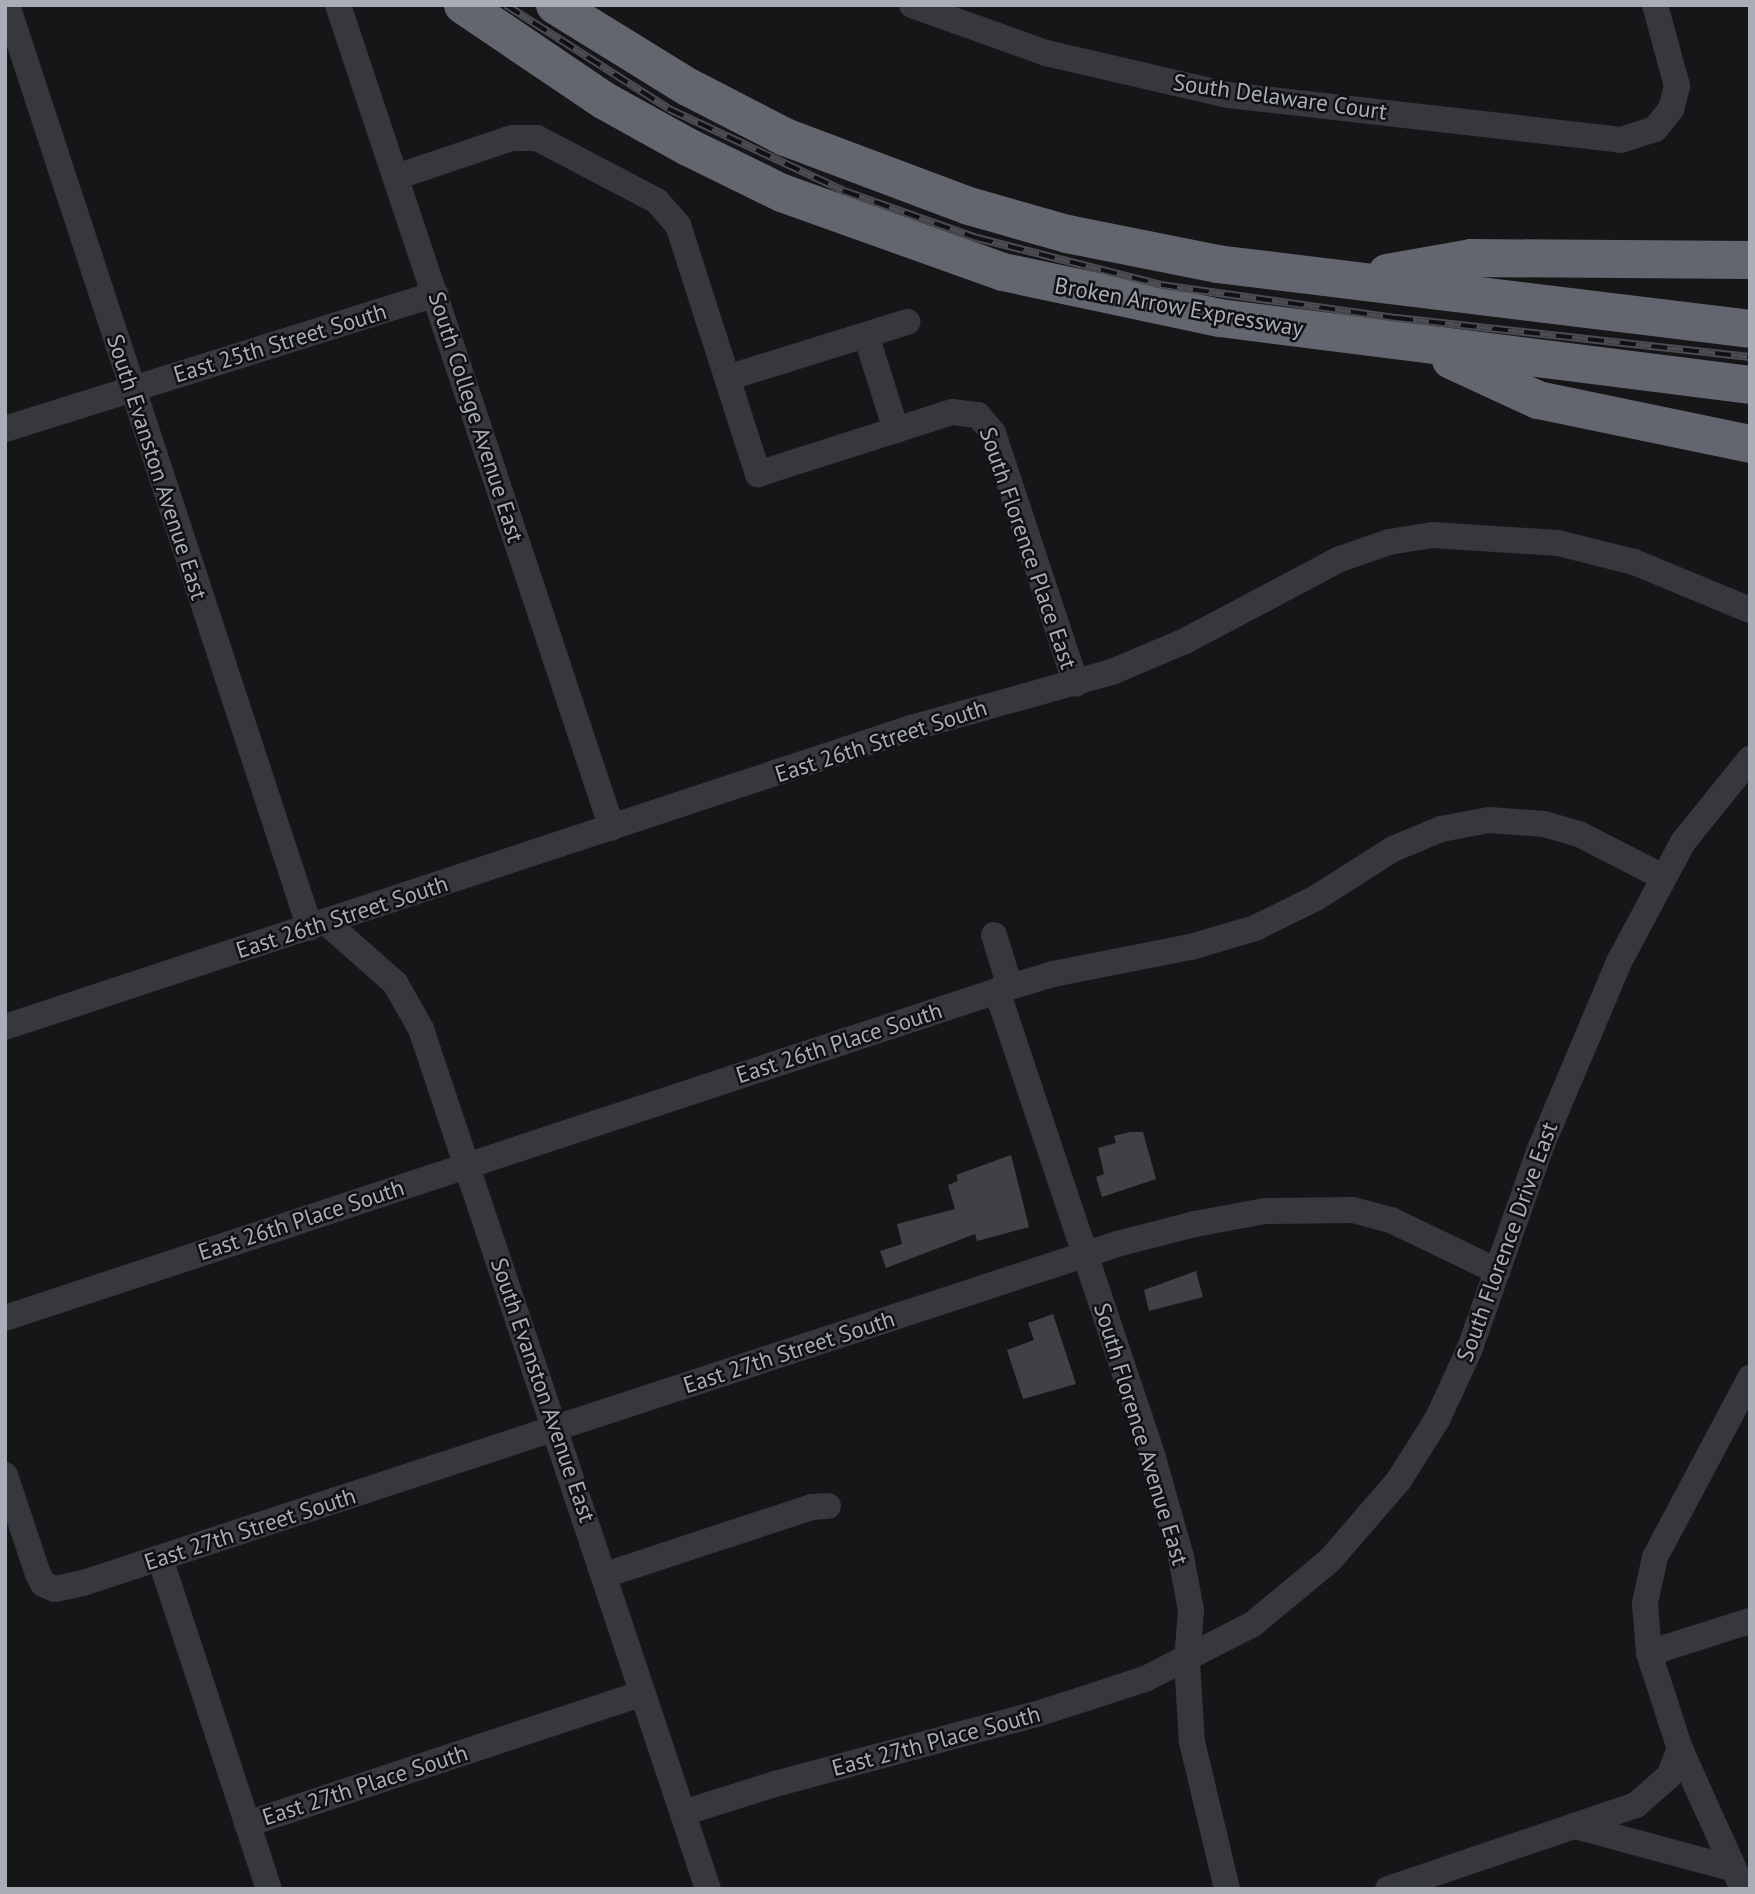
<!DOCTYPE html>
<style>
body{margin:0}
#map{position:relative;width:1755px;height:1894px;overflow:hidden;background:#161618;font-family:"PT Sans",sans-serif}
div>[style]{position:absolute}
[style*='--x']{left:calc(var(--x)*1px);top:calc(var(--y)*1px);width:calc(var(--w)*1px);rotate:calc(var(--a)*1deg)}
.building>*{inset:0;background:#404145}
.minor>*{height:26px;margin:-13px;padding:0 13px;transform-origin:13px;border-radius:13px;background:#37383d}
.highway>*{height:38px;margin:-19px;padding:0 19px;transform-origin:19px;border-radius:19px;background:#63666e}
.rail>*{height:8px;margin-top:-4px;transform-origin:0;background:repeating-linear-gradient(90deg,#111113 0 16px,#4a4c52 0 32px);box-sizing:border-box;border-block:2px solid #4a4c52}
span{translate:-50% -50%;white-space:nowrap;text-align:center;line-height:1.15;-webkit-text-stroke:5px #111113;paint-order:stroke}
.street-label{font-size:23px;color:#a8adb8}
.frame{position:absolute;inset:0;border:7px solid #a8adb8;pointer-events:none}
</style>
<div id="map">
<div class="building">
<i style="clip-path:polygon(1130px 1132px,1143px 1132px,1156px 1179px,1102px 1197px,1096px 1177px,1104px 1174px,1098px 1148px,1116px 1143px,1114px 1136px)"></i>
<i style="clip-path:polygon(1011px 1155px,1029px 1227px,977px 1241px,975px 1234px,886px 1268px,880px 1251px,902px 1244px,897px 1224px,955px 1209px,948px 1185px,958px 1181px,956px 1175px)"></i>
<i style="clip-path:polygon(1196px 1271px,1203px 1297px,1149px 1311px,1144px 1290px)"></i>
<i style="clip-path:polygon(1053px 1314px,1076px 1384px,1023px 1399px,1007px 1350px,1034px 1340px,1028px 1323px)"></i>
</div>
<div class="minor">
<i style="--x:7;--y:5;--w:971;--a:71.83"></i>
<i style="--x:338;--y:5;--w:867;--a:71.59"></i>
<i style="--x:912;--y:5;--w:142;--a:19.7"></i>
<i style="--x:1046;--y:53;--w:187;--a:13"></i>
<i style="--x:1228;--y:95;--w:396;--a:6.5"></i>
<i style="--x:1621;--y:140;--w:36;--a:-18"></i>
<i style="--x:1655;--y:129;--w:26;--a:-51"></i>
<i style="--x:1671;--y:109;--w:24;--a:-75"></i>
<i style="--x:1677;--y:86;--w:84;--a:-105.2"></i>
<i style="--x:396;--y:177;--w:122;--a:-18.6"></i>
<i style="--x:512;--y:138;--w:25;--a:0"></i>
<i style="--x:537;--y:138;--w:136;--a:27.7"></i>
<i style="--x:657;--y:201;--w:32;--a:49"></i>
<i style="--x:678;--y:225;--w:262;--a:72.2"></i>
<i style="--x:758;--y:474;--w:204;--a:-17.7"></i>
<i style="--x:952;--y:412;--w:26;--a:7"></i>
<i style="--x:978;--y:415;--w:23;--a:50"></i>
<i style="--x:993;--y:433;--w:264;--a:71.7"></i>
<i style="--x:866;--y:335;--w:100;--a:72.5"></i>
<i style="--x:727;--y:378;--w:189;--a:-17.3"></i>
<i style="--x:5;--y:429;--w:451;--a:-17.4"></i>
<i style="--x:327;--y:923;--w:91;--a:41.4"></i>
<i style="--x:395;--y:983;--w:53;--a:60.5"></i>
<i style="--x:421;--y:1029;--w:907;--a:71.55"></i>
<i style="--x:994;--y:935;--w:54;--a:72.9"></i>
<i style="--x:997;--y:991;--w:492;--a:71.5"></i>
<i style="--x:1153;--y:1458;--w:103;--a:74.2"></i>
<i style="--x:1181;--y:1557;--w:54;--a:79.3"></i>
<i style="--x:1191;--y:1610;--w:51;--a:94.5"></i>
<i style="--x:1187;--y:1661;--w:81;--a:86.5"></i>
<i style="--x:1192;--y:1742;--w:151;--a:76.6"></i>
<i style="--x:5;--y:1027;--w:954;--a:-18.26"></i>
<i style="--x:911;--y:728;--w:209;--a:-15.6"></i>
<i style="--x:1112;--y:672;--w:79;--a:-23"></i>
<i style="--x:1185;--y:641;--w:175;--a:-27.9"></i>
<i style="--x:1340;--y:559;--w:52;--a:-19.1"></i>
<i style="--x:1389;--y:542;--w:44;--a:-9.2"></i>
<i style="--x:1432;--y:535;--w:126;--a:3.6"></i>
<i style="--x:1558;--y:543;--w:78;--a:14"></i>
<i style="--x:1634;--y:562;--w:126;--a:22.5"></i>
<i style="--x:5;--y:1318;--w:1045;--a:-18.24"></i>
<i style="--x:997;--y:991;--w:59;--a:-16.9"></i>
<i style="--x:1053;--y:974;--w:141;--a:-11.1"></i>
<i style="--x:1191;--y:947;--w:67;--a:-16.5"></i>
<i style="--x:1255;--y:928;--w:68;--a:-26.2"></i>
<i style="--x:1316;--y:898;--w:91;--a:-32.5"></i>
<i style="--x:1393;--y:849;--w:52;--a:-22.6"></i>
<i style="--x:1441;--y:829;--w:49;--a:-10.6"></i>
<i style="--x:1489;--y:820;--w:55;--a:4.2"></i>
<i style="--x:1544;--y:824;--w:36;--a:16"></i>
<i style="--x:1579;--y:834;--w:94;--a:27.1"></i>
<i style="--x:5;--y:1475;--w:104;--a:71.6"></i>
<i style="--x:38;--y:1574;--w:11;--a:63"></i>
<i style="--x:43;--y:1584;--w:13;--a:23"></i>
<i style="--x:55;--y:1589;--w:29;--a:-12"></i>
<i style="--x:83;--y:1583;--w:1088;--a:-18.15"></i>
<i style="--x:1117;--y:1244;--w:81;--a:-14.4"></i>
<i style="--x:1195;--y:1224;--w:71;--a:-10.5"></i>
<i style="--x:1265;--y:1211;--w:88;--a:-0.7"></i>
<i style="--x:1353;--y:1210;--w:39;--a:15"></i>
<i style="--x:1391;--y:1220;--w:118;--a:25.7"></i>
<i style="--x:160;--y:1558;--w:348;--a:71.8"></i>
<i style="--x:605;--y:1575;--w:218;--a:-18.2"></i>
<i style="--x:812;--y:1507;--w:16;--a:-4"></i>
<i style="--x:1649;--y:1653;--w:106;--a:-17.6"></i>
<i style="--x:683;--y:1813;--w:96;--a:-17.5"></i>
<i style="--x:775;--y:1784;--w:271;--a:-15"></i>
<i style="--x:1037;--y:1714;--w:114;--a:-18"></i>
<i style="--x:1145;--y:1679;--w:121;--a:-27"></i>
<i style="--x:1253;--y:1624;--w:100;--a:-39.7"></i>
<i style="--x:1330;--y:1560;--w:106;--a:-49.2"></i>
<i style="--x:1399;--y:1480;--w:73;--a:-57.8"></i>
<i style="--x:1438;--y:1418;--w:77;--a:-65.4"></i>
<i style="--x:1470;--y:1348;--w:211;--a:-70.6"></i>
<i style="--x:1540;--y:1149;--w:205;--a:-67.1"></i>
<i style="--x:1620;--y:960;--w:134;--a:-61.9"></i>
<i style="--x:1683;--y:842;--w:107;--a:-51.1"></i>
<i style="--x:247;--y:1824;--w:417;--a:-18.3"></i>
<i style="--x:1575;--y:1826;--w:162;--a:15.1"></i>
<i style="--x:1388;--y:1889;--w:262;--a:-18.7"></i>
<i style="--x:1636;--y:1805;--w:44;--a:-41.3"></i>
<i style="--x:1669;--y:1776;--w:29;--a:-68"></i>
<i style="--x:1743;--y:1889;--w:154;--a:-114.2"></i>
<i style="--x:1680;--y:1749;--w:101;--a:-107.9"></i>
<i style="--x:1649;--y:1653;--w:50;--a:-94.6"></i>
<i style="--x:1645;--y:1603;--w:47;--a:-77.7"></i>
<i style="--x:1655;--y:1557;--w:203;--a:-62"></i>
</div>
<div class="highway">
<i style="--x:463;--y:5;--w:171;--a:34.1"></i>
<i style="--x:605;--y:101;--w:95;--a:29"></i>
<i style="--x:688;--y:147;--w:105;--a:26.1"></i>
<i style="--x:782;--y:193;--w:235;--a:19.7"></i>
<i style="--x:1003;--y:272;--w:222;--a:12"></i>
<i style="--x:1220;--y:318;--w:534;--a:7.2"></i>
<i style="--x:555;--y:5;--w:156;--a:31.7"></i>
<i style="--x:688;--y:87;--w:109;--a:27.3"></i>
<i style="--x:785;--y:137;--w:197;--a:20.6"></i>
<i style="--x:969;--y:206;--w:102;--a:15.9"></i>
<i style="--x:1067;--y:234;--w:153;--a:11.3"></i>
<i style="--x:1217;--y:264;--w:537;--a:6.95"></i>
<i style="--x:1387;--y:273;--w:85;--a:-10.1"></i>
<i style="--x:1471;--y:258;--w:279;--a:0.4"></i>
<i style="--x:1451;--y:360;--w:96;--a:24.7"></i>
<i style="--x:1538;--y:400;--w:217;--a:11.7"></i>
</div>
<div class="rail">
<i style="--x:506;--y:5;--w:193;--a:32.5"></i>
<i style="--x:669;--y:109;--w:193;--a:25.1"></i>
<i style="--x:844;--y:191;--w:141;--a:19.5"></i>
<i style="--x:977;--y:238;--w:190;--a:14.3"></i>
<i style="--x:1161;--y:285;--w:238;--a:8"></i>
<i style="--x:1397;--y:318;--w:355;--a:6.3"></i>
</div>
<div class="street-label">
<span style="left:1280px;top:97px;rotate:8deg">South Delaware Court</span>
<span style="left:1179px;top:307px;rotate:10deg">Broken Arrow Expressway</span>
<span style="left:280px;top:343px;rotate:-17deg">East 25th Street South</span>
<span style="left:476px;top:417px;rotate:72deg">South College Avenue East</span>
<span style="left:157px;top:467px;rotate:72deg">South Evanston Avenue East</span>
<span style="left:1028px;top:548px;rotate:71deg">South Florence Place East</span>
<span style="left:881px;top:741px;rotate:-18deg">East 26th Street South</span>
<span style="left:342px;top:917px;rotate:-18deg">East 26th Street South</span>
<span style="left:839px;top:1043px;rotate:-18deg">East 26th Place South</span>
<span style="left:301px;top:1220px;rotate:-18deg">East 26th Place South</span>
<span style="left:1507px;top:1242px;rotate:-70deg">South Florence Drive East</span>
<span style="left:789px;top:1352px;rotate:-18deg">East 27th Street South</span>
<span style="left:543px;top:1390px;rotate:71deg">South Evanston Avenue East</span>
<span style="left:1141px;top:1434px;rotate:73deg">South Florence Avenue East</span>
<span style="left:250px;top:1529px;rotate:-18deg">East 27th Street South</span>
<span style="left:936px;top:1741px;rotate:-15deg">East 27th Place South</span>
<span style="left:365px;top:1785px;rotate:-18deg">East 27th Place South</span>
</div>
<div class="frame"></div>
</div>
